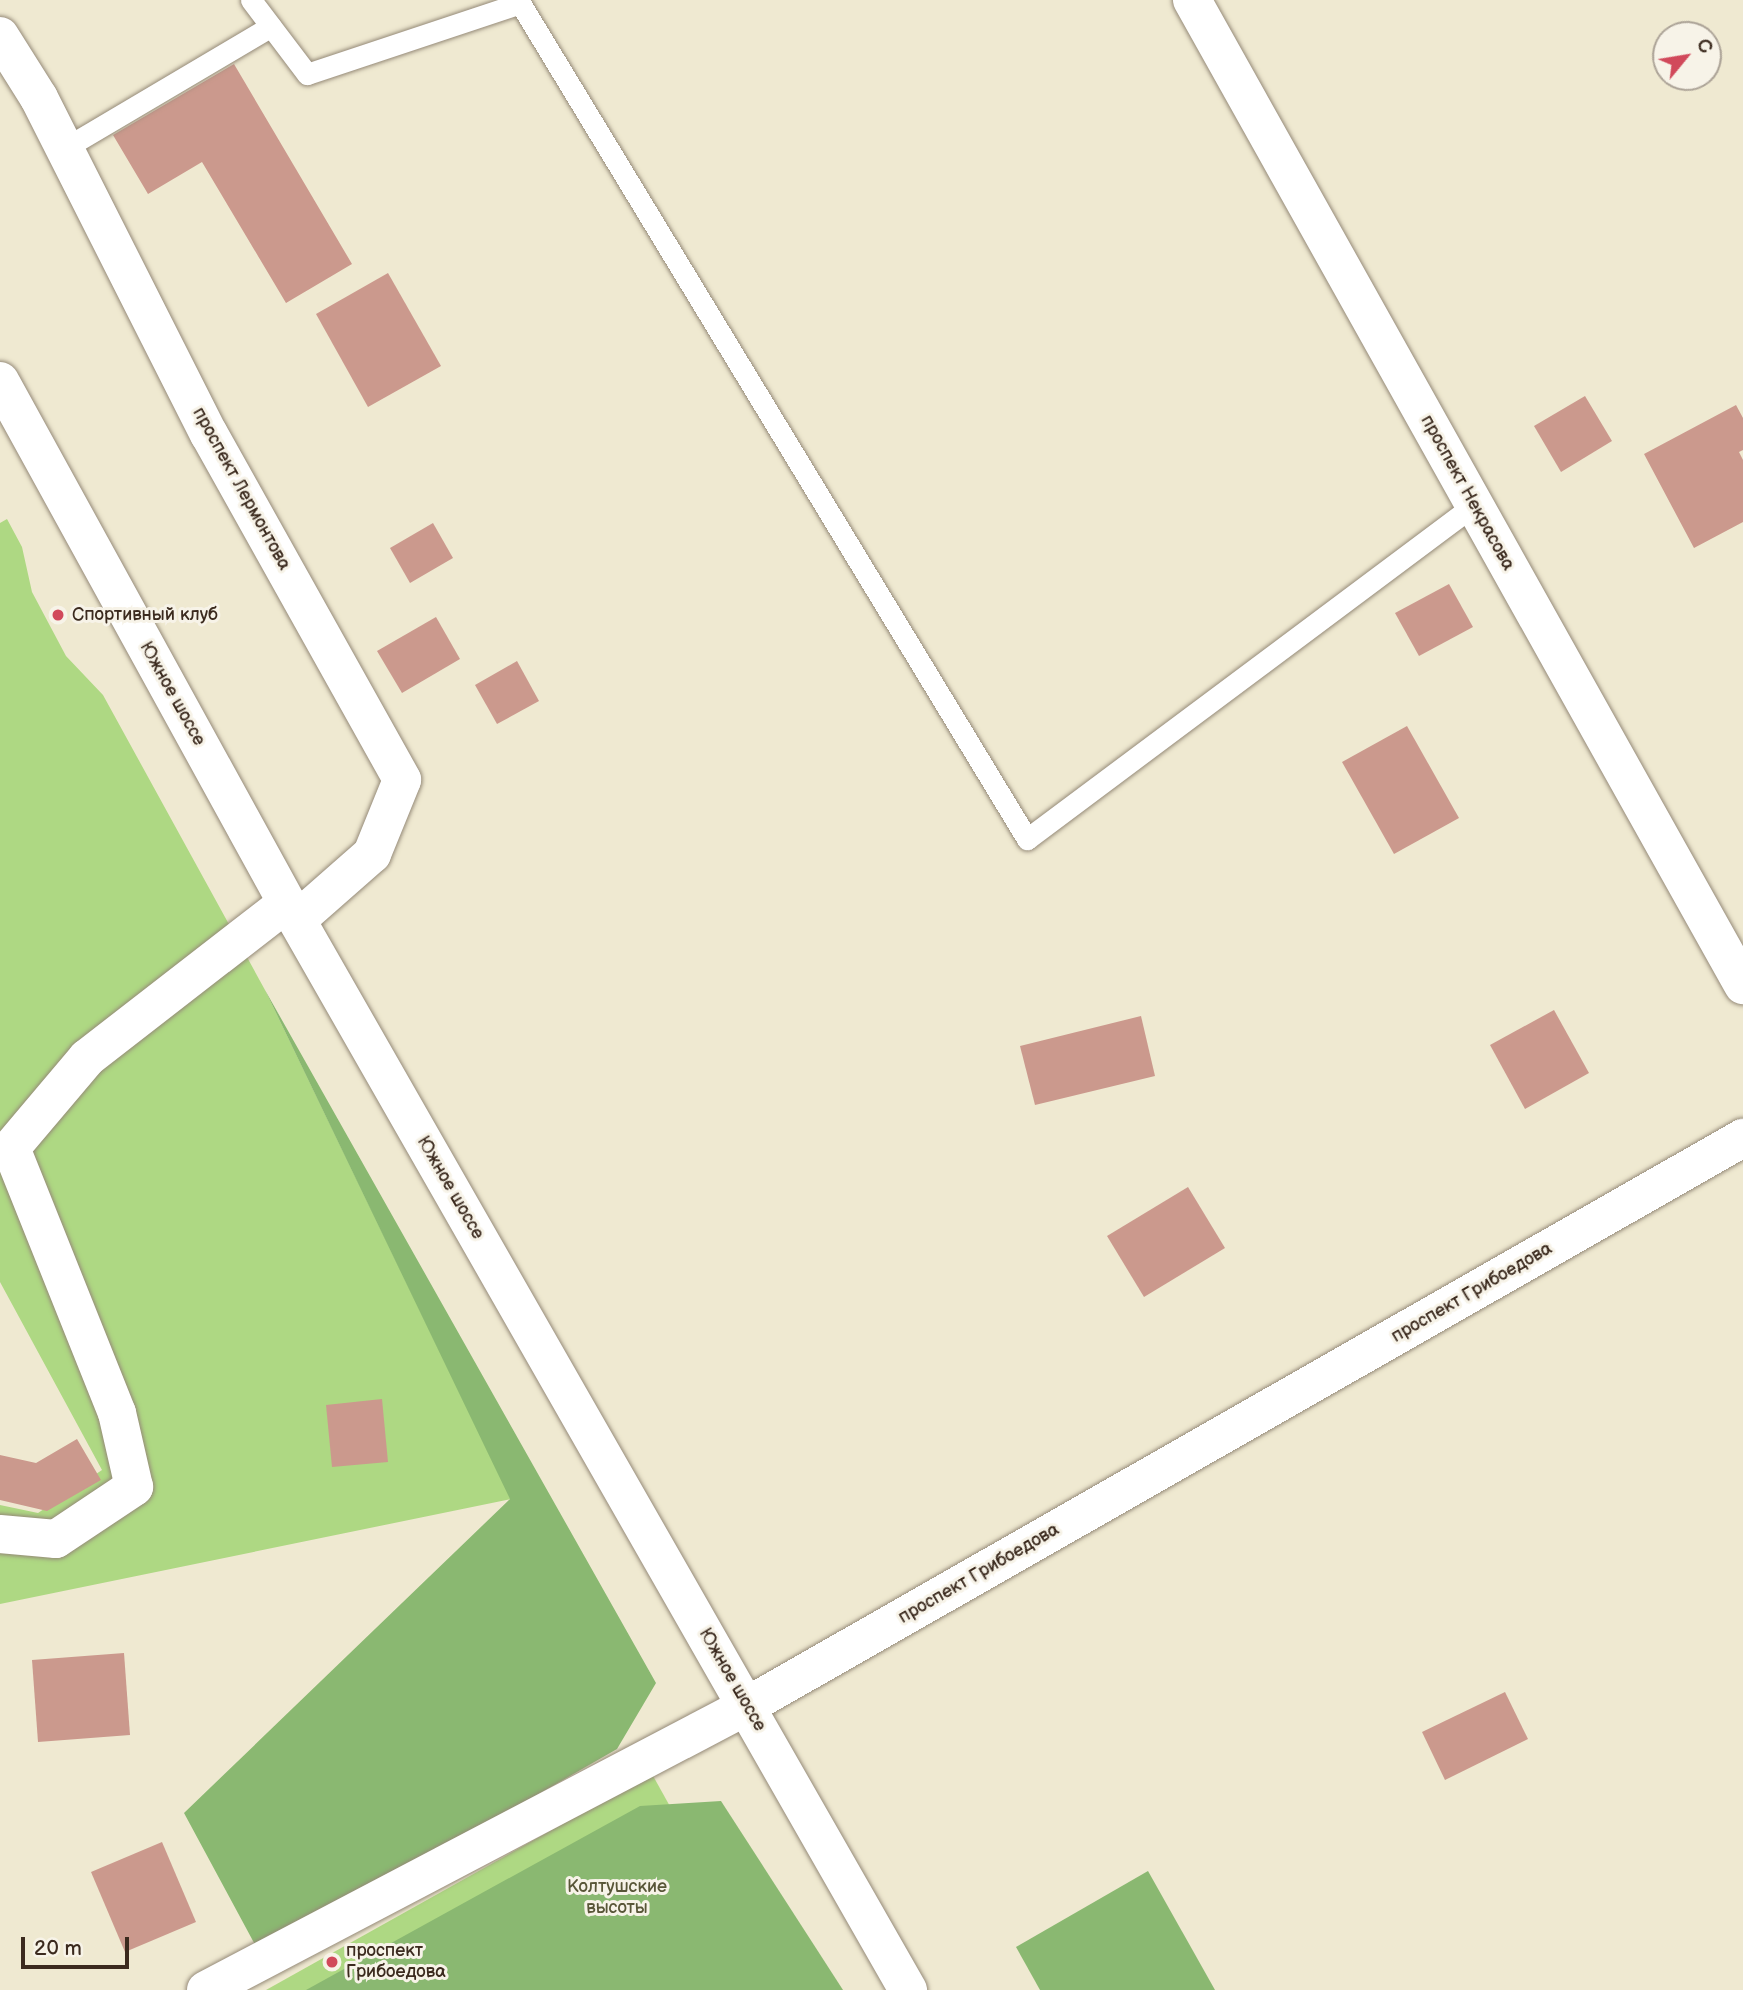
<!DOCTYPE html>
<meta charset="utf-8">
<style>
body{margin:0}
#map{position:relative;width:1743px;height:1990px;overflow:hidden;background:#efe9d1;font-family:"Balsamiq Sans",sans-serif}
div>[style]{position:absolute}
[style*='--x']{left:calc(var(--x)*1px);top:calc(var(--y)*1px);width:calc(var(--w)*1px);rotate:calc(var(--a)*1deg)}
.green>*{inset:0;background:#aed883}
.forest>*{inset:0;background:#8ab871}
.building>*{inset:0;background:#cb998d}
.roads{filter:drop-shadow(0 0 2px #958a78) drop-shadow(0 0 2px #958a78)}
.lane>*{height:21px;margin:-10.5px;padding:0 10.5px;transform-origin:10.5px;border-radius:10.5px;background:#fff}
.street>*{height:38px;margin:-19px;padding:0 19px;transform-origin:19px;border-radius:19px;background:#fff}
.secondary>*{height:38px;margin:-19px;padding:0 19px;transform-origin:19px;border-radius:19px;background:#fff}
.dots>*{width:19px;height:19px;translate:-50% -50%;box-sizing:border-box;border:4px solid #f7f3e8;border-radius:50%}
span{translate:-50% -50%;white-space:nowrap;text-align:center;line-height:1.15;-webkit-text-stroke:6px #f7f3e8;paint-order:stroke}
.street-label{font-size:18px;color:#3b2a1e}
.poi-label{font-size:18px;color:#3b2a1e}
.left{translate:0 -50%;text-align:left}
.park-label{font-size:18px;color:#585637}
.north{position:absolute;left:1652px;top:21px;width:70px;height:70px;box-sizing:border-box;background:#f7f3e8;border:2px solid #aca397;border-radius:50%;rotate:60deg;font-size:19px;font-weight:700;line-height:28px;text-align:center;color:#3b2a1e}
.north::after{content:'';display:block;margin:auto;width:24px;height:32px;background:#d1495b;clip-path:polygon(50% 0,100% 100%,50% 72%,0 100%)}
.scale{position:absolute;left:21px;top:1937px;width:108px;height:32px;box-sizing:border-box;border:4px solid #3b2a1e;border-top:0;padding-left:9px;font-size:21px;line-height:24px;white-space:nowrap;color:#3b2a1e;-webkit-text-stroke:5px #f7f3e8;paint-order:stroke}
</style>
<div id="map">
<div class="green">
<i style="clip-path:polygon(7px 519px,22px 547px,32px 592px,66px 656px,103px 695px,265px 990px,511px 1499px,0 1604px,0 1505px,38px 1513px,102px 1470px,0 1282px,0 523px)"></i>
<i style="clip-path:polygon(652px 1774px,772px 1990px,266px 1990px)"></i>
</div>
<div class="forest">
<i style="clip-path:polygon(265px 990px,656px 1683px,617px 1749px,260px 1954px,184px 1813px,510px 1499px)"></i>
<i style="clip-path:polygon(721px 1801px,843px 1990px,306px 1990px,640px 1806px)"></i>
<i style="clip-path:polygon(1148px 1871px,1215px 1990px,1040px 1990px,1016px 1947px)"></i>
</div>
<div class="building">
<i style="clip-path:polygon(234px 64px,352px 264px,286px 303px,202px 162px,148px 194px,113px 135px)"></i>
<i style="clip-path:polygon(388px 273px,441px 366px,368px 407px,316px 314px)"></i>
<i style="clip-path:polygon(1585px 396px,1612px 441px,1561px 472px,1534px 426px)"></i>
<i style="clip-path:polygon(1736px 405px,1743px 418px,1743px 450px,1739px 452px,1743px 460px,1743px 522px,1694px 548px,1644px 454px)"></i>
<i style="clip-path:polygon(433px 523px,453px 558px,410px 583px,390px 548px)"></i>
<i style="clip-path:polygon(1449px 584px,1473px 627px,1419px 656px,1395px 613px)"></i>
<i style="clip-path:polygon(436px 617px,460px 659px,402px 693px,377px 651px)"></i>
<i style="clip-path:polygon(517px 661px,539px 701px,497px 724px,475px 685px)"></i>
<i style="clip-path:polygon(1407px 726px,1459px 818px,1394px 854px,1342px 762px)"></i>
<i style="clip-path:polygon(1554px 1010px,1589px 1073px,1525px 1109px,1490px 1045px)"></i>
<i style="clip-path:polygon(1141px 1016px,1155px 1076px,1035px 1105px,1020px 1046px)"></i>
<i style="clip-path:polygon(1188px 1187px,1225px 1248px,1144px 1297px,1107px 1236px)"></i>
<i style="clip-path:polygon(382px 1399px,388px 1462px,332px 1467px,326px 1405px)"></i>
<i style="clip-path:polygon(77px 1439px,101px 1480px,47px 1511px,0 1500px,0 1455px,36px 1463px)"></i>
<i style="clip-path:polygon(124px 1653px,130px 1735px,38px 1742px,32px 1660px)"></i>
<i style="clip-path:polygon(1505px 1692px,1528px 1739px,1445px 1780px,1422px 1732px)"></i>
<i style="clip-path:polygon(162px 1842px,196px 1922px,125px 1952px,91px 1872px)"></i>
</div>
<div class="roads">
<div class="lane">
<i style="--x:251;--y:0;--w:93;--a:52.9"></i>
<i style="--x:307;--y:74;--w:225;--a:-18.4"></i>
<i style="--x:520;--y:3;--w:978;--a:58.76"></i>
<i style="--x:1027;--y:839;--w:558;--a:-36.77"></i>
<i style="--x:65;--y:148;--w:239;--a:-30.6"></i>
</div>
<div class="street">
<i style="--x:1192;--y:0;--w:1129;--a:60.78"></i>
<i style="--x:0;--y:36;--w:73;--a:57.8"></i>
<i style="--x:39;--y:98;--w:377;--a:63.2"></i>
<i style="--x:209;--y:434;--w:396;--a:60.8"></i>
<i style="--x:402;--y:780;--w:80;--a:112.1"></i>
<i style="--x:372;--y:854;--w:100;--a:138.7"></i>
<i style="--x:0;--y:1534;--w:56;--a:5.1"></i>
<i style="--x:56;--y:1539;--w:94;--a:-33.7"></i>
<i style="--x:134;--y:1487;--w:76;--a:-102.9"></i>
<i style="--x:117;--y:1413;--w:285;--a:-111.8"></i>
<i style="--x:11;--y:1148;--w:118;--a:-49.8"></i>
<i style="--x:87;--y:1058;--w:253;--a:-37.8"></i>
<i style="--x:206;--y:1990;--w:611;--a:-27.7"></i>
</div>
<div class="secondary">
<i style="--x:0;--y:381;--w:596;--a:61.2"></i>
<i style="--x:287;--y:903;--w:1252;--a:60.26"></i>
<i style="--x:747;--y:1706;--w:1147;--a:-29.7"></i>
</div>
</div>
<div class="dots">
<i style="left:58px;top:615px;background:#d1495b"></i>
<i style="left:332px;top:1962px;background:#d1495b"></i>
</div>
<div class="street-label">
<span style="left:241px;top:489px;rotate:61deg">проспект Лермонтова</span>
<span style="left:1467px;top:493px;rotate:61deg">проспект Некрасова</span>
<span style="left:172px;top:694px;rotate:61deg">Южное шоссе</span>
<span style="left:450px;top:1188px;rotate:60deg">Южное шоссе</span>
<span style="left:1472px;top:1293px;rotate:-30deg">проспект Грибоедова</span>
<span style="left:979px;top:1574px;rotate:-30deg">проспект Грибоедова</span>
<span style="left:732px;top:1680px;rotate:60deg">Южное шоссе</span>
</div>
<div class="poi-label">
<span class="left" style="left:72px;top:615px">Спортивный клуб</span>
<span class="left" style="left:346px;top:1962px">проспект<br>Грибоедова</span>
</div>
<div class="park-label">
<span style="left:617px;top:1898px">Колтушские<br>высоты</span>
</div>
<div class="north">С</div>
<div class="scale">20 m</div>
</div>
